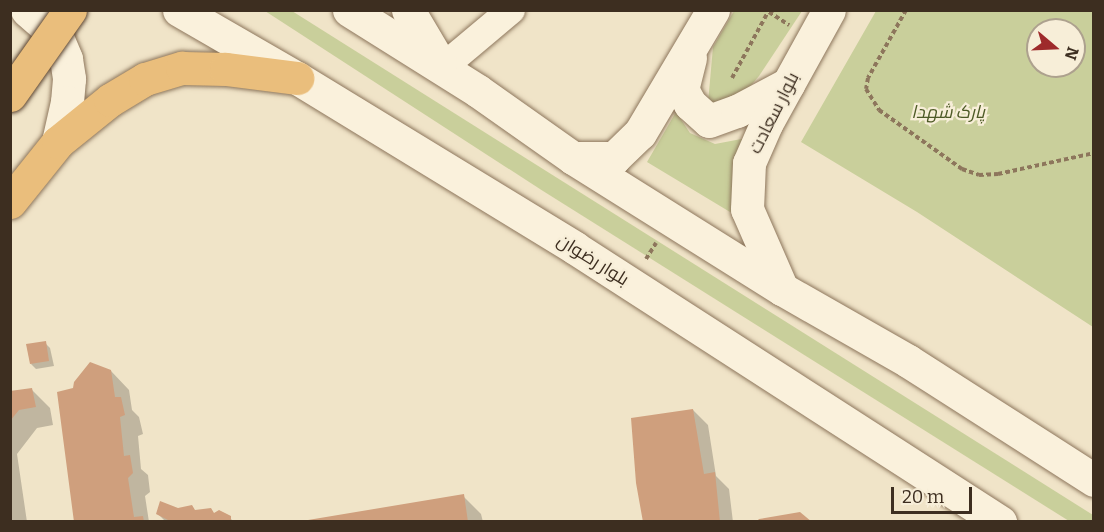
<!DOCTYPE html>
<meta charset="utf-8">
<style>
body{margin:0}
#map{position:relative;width:1104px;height:532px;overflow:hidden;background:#f0e4c8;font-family:Bitter,Cairo,serif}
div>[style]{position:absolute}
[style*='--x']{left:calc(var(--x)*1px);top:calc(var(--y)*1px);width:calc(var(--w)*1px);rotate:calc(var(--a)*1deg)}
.green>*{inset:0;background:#c9cf9b}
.shadow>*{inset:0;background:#0003}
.building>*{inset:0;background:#cf9f7d}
.path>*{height:4px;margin-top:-2px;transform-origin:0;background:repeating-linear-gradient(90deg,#8d765c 0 4.5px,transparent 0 7.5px)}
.roads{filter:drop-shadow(0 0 2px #8d765c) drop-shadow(0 0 2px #8d765c)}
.minor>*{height:28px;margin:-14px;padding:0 14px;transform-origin:14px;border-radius:14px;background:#faf1dc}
.tertiary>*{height:33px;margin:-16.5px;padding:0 16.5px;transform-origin:16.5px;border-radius:16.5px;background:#faf1dc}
.secondary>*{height:33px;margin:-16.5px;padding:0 16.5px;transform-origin:16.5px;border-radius:16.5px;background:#faf1dc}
.trunk>*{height:33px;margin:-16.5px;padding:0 16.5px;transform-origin:16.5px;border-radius:16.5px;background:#eabe7c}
.bridges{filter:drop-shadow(0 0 2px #5b4430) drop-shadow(0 0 2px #5b4430)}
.trunk-bridge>*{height:33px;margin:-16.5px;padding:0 16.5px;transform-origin:16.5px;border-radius:16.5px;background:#eabe7c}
span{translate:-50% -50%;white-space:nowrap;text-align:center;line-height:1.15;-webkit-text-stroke:4.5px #f7eed8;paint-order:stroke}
.park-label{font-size:18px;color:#4d5a26;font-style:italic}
.street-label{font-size:18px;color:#3d2e20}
.frame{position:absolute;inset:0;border:12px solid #3d2e20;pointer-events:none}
.north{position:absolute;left:1026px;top:18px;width:60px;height:60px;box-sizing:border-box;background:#f7eed8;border:2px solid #ada18e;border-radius:50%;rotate:109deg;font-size:16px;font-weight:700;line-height:24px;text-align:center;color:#3d2e20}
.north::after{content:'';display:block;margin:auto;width:21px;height:27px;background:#9e2a2b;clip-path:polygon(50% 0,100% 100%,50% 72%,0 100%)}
.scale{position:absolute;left:891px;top:487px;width:81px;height:27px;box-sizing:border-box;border:3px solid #3d2e20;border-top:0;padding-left:8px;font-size:18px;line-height:21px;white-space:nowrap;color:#3d2e20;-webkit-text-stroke:4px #f7eed8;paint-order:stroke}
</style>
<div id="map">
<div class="green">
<i style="clip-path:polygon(265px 11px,292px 11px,1093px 515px,1093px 521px,1069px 521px,543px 191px)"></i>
<i style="clip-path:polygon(734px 11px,802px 11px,759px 76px,736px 103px,708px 103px,713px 47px)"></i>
<i style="clip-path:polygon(evenodd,876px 11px,1093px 11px,1093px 327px,917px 212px,801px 142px,876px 11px,1038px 30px,1074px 30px,1074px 66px,1038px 66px,1038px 30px)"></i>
<i style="clip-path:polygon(676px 112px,690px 133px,715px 144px,752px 137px,740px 218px,647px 162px)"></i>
</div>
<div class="shadow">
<i style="clip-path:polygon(45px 343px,50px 348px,54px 366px,36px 369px,31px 364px)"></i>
<i style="clip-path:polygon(111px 371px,129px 390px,132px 410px,139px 417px,143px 434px,138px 436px,141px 469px,148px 475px,150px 492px,145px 496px,149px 522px,76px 522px,75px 389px)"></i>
<i style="clip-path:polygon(32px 390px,50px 408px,53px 425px,37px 428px,17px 454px,27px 522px,10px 522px,10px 393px)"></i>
<i style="clip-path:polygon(693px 410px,708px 425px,716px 476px,729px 489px,733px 522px,644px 522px)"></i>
<i style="clip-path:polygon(463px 496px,481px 514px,483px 522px,310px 522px)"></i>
<i style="clip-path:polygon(178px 510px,215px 514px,230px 518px,234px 522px,166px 522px,157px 513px)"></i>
</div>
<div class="building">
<i style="clip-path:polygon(46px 341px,49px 361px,30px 364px,26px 344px)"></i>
<i style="clip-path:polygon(90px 362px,111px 370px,115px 397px,121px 397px,125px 415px,120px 417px,124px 456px,130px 455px,133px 473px,128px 478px,134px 517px,143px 516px,144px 522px,74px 522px,57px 392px,73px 388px,74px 382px)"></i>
<i style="clip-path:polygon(32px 388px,36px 407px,19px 410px,10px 421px,10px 391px)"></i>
<i style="clip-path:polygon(693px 409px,704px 474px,715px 472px,720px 522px,643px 522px,636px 483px,631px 418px)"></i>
<i style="clip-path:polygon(464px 494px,468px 522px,308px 522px,308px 520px)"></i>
<i style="clip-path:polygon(160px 501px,178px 508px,192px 505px,195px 510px,211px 508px,214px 513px,219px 510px,231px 516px,231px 522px,172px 522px,156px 514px)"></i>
<i style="clip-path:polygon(800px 512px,812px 522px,756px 522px,759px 519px)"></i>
</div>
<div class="path">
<i style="--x:906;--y:10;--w:78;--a:119.2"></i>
<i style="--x:868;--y:78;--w:11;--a:100"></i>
<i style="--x:866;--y:89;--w:25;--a:58"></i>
<i style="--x:879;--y:110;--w:102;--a:35.4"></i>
<i style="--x:962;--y:169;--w:18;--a:19"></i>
<i style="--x:979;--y:175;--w:19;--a:-3"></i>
<i style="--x:998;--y:174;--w:98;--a:-12.3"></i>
<i style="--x:769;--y:12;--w:24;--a:33"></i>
<i style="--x:732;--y:78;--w:77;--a:-61.4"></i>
<i style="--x:646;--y:259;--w:19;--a:-58"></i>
</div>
<div class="roads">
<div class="minor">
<i style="--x:442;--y:68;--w:90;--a:-40"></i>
</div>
<div class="tertiary">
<i style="--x:690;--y:58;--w:32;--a:104"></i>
<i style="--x:682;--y:89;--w:17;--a:62"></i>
<i style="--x:690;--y:104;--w:25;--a:42"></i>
<i style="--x:709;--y:121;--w:30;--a:-20"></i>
<i style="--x:737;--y:111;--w:58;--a:-27.9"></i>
<i style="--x:573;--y:158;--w:41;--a:0"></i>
<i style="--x:614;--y:158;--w:36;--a:-44"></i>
<i style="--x:640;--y:133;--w:143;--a:-59.3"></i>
<i style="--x:782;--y:289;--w:87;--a:-113.6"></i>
<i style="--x:747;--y:209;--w:46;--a:-87.5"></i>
<i style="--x:749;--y:163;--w:43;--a:-66.4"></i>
<i style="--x:766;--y:124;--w:130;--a:-61.1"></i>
</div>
<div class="secondary">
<i style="--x:27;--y:10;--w:38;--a:41"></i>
<i style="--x:56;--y:35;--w:26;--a:67"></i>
<i style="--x:66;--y:59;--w:20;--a:81"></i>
<i style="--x:69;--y:79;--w:23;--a:95"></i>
<i style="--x:67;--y:102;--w:41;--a:102.7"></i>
<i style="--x:179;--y:10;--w:136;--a:30"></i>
<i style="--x:297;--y:78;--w:326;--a:31.4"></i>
<i style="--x:575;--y:248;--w:506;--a:32.81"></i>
<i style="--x:349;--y:10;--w:152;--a:32.1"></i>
<i style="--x:478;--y:91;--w:116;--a:35.2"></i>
<i style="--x:573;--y:158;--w:247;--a:32.1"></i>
<i style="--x:782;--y:289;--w:145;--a:29.7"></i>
<i style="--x:908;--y:361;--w:221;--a:32.6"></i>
<i style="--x:408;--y:10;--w:63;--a:59.3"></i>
</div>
<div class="trunk">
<i style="--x:10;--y:202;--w:77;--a:-51.3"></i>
<i style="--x:58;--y:142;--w:67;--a:-38.9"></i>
<i style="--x:110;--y:100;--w:41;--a:-31"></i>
<i style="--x:145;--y:79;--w:39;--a:-17"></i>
<i style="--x:182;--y:68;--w:44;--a:1.3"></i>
<i style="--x:226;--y:69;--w:72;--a:7.2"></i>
</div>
</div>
<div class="bridges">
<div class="trunk-bridge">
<i style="--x:10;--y:95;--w:104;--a:-54.8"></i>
</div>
</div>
<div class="park-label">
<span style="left:948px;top:112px">پارک شهدا</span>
</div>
<div class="street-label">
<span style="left:774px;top:113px;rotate:-63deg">بلوار سعادت</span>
<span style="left:593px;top:260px;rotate:32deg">بلوار رضوان</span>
</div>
<div class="frame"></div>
<div class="north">N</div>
<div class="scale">20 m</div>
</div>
